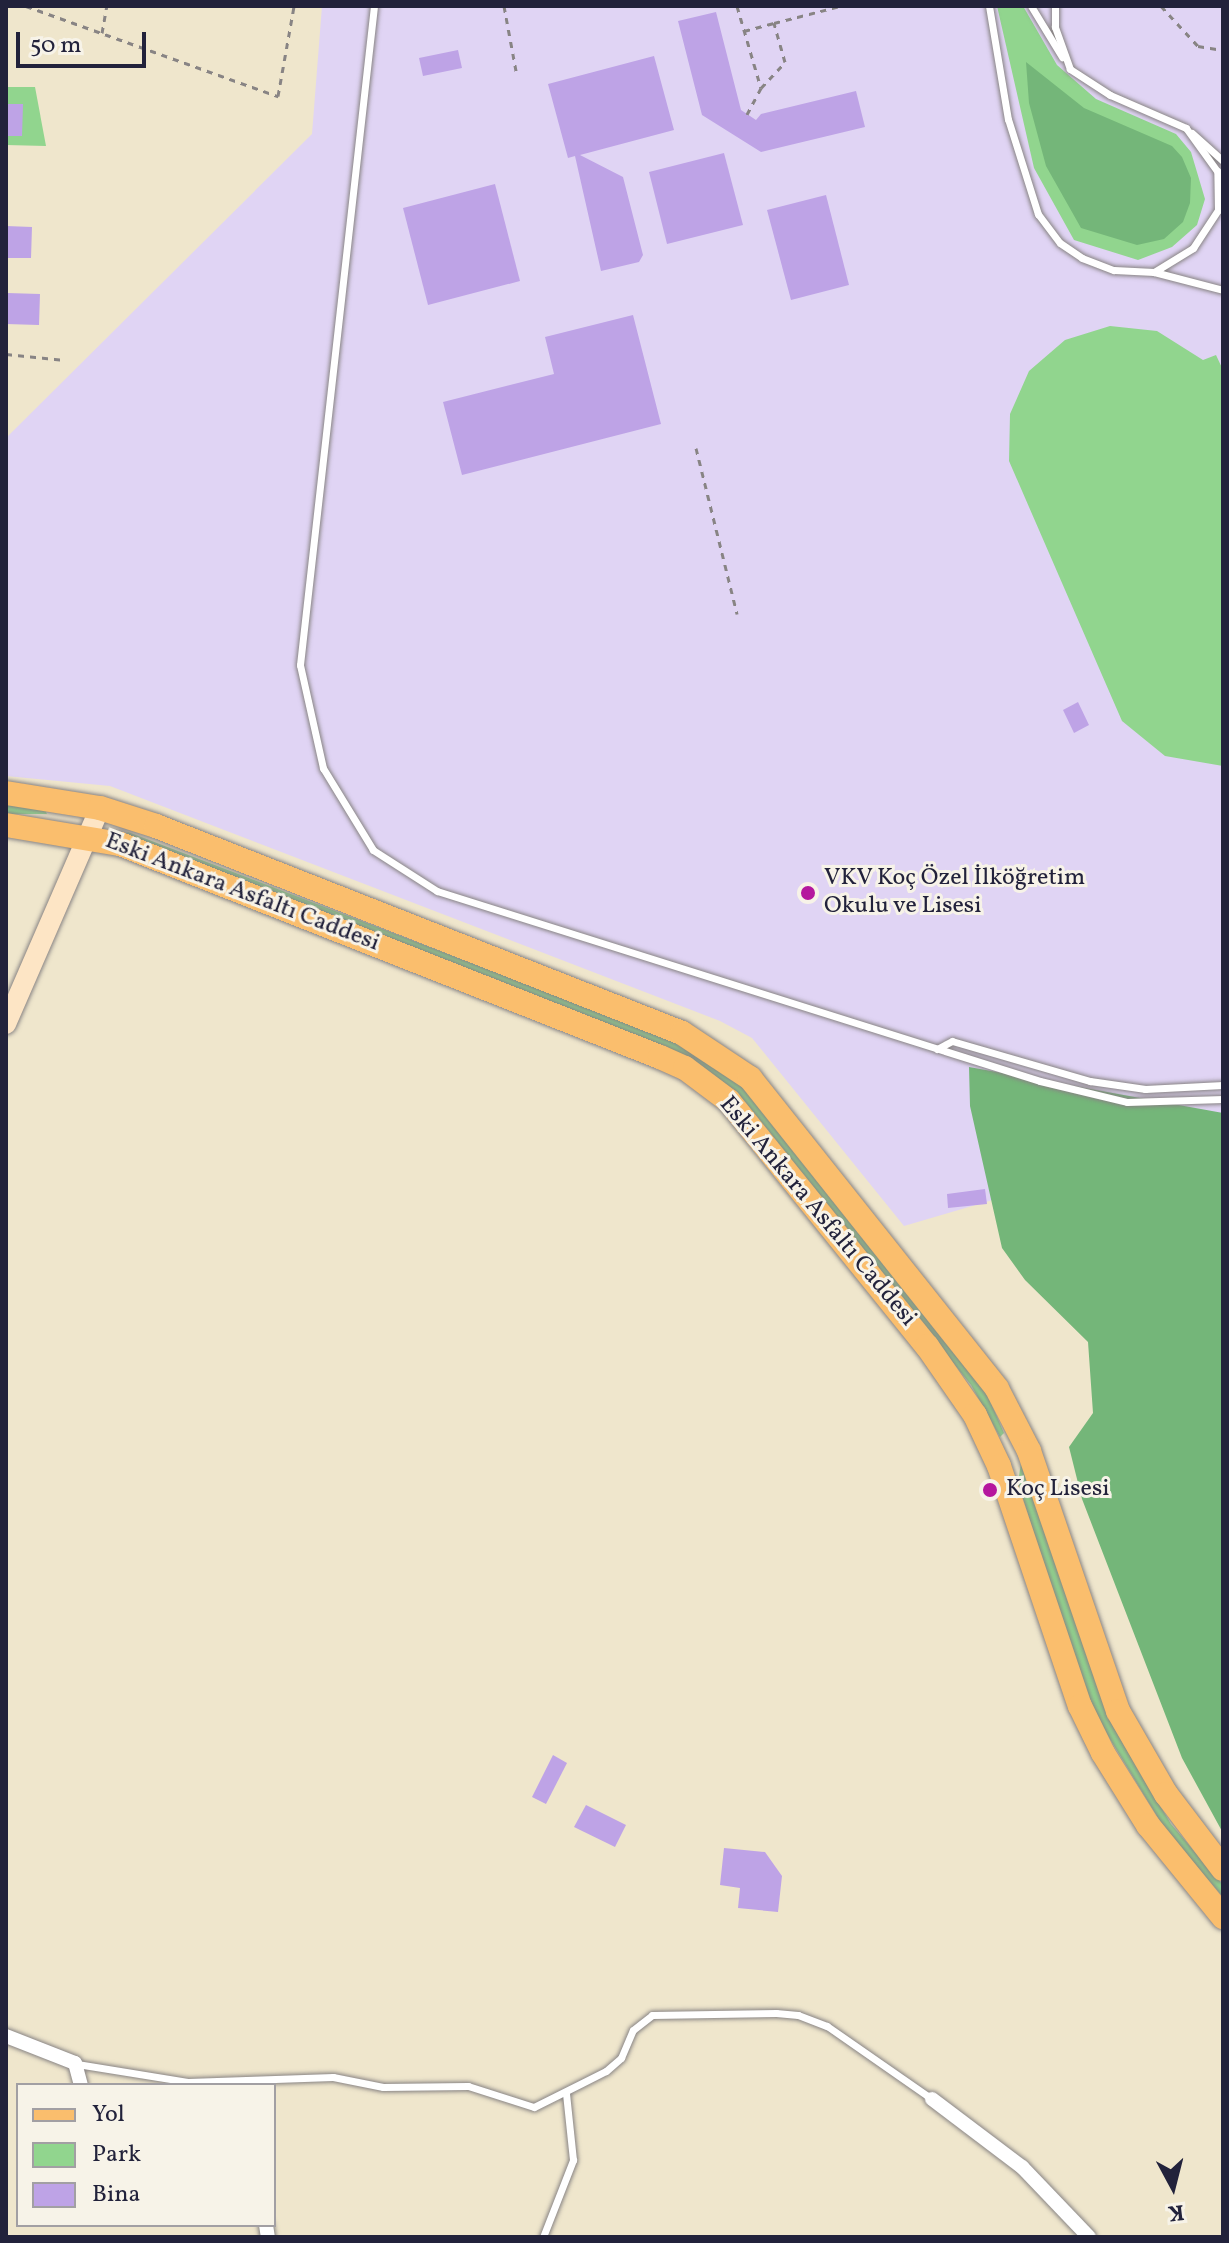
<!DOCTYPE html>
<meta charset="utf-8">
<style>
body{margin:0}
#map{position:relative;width:1229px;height:2243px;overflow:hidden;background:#efe6cc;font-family:Vollkorn,serif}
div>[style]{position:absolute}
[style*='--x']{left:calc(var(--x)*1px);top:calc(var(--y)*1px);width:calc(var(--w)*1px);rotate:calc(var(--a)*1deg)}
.built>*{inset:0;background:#e0d4f4}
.green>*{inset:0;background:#91d58e}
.forest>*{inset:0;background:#74b679}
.building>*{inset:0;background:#bea3e6}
.path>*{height:3px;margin-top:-1.5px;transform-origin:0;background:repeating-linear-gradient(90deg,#888484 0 6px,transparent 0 12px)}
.roads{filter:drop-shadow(0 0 2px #888484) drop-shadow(0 0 2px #888484)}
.lane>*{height:7px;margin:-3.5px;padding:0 3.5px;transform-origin:3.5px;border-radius:3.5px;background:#fff}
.street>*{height:14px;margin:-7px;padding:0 7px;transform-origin:7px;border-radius:7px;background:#fff}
.secondary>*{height:20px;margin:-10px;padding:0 10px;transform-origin:10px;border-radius:10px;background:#fde5c5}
.primary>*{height:24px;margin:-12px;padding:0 12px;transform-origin:12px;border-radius:12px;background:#fabe6d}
.dots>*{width:22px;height:22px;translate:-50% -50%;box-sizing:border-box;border:4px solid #f7f3e8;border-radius:50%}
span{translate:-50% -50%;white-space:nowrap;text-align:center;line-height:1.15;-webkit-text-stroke:6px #f7f3e8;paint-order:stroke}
.poi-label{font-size:24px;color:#22223b}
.left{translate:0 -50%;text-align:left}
.street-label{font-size:24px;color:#22223b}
.frame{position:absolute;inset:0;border:8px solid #22223b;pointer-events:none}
.legend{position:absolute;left:16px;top:2083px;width:260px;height:144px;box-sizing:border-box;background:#f7f3e8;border:2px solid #a29fa3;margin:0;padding:10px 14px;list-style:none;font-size:24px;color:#22223b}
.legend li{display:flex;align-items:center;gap:16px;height:40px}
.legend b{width:40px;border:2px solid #a29fa3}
.north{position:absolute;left:1133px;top:2147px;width:80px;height:80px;-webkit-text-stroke:6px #f7f3e8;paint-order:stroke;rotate:173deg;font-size:22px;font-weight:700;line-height:32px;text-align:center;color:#22223b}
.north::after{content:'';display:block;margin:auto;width:28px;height:36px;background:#22223b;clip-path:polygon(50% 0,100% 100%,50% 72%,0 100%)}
.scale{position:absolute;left:16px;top:32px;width:130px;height:36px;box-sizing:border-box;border:4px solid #22223b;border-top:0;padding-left:10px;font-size:24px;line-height:28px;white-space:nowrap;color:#22223b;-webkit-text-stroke:6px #f7f3e8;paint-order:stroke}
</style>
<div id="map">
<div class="built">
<i style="clip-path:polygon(322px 6px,1223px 6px,1223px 1822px,1103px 1329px,996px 1199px,904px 1226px,752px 1038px,720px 1021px,110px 786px,6px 776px,6px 438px,312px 134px)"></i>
</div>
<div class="green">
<i style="clip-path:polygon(997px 6px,1023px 6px,1057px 65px,1096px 99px,1176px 134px,1191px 152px,1205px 199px,1197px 225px,1172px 247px,1138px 260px,1074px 240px,1034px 168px)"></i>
<i style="clip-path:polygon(6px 87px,35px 87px,46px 146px,6px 145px)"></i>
<i style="clip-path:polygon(1110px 326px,1157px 331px,1203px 360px,1216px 355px,1223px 370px,1223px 766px,1165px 756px,1122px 721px,1009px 461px,1010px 414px,1029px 371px,1065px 340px)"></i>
<i style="clip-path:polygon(6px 805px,45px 810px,47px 814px,6px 814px)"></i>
<i style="clip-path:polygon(128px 832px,678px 1042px,737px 1081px,763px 1106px,987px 1394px,1004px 1433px,1000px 1437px,971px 1385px,746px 1105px,125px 834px)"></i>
<i style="clip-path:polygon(1021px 1463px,1110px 1721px,1171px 1824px,1223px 1885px,1223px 1897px,1166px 1831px,1099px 1721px,1077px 1669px,1018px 1483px)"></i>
</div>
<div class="forest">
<i style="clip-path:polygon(1026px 62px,1084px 108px,1172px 146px,1182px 157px,1191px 178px,1190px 203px,1183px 222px,1164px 239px,1137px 245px,1081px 228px,1046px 166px,1029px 103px)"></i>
<i style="clip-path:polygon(969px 1067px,1223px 1113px,1223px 1833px,1182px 1758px,1082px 1499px,1069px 1447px,1093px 1413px,1088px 1342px,1025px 1280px,1002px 1248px,970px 1106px)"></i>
</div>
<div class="building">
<i style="clip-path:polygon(716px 12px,741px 110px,756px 120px,761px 114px,856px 91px,865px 127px,761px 152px,702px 115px,678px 21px)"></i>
<i style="clip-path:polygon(458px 50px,462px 68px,423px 76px,419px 58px)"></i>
<i style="clip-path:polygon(654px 56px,674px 130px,580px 155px,623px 177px,643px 255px,639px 262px,601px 271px,575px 156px,568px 158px,548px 84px)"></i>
<i style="clip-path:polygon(6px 104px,23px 104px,22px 136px,6px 136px)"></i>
<i style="clip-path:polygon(724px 153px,743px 225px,667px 244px,649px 172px)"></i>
<i style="clip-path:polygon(495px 184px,520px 281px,428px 305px,403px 208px)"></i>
<i style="clip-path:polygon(826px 195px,849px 285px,791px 300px,767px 210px)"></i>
<i style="clip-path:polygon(6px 226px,32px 227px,31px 258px,6px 258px)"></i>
<i style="clip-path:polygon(7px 293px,40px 294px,39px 325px,6px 324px)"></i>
<i style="clip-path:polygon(633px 315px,661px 424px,462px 475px,443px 402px,554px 374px,545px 337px)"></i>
<i style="clip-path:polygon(1078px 702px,1089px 725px,1074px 733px,1063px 710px)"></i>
<i style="clip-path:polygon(985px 1189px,987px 1204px,948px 1208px,947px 1194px)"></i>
<i style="clip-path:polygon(553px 1755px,567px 1763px,546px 1804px,532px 1797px)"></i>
<i style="clip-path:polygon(586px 1805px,626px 1825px,615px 1847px,574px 1827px)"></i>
<i style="clip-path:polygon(724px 1848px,765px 1852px,782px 1876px,778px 1912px,738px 1908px,740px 1888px,720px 1885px)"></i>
</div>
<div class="path">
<i style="--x:26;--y:6;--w:268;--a:19.7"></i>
<i style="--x:278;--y:96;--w:91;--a:-79.9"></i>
<i style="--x:504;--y:6;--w:71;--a:79.5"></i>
<i style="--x:737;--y:6;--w:85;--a:73.7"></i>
<i style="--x:761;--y:88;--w:30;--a:118"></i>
<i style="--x:1161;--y:6;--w:54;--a:47.2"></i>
<i style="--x:1198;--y:46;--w:25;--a:9"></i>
<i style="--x:744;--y:31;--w:31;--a:-15"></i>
<i style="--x:102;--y:33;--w:27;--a:-80"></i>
<i style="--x:761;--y:88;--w:35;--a:-47"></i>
<i style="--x:785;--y:62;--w:41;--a:-105.8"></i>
<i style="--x:774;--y:23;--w:68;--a:-14.4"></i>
<i style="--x:6;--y:354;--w:59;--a:5.8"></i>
<i style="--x:696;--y:448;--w:171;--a:76.1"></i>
</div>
<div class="roads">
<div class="lane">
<i style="--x:374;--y:6;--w:663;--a:96.41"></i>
<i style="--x:300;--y:665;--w:106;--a:77.4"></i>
<i style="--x:323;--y:768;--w:96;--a:58.6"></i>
<i style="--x:373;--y:850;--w:76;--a:32.6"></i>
<i style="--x:437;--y:891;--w:632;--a:17.49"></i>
<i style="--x:1040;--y:1081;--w:89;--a:13.6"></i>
<i style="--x:1127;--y:1102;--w:96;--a:-1.8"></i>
<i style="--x:989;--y:6;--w:115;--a:80.5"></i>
<i style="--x:1008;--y:119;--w:100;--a:72.5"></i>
<i style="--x:1038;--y:214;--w:36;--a:53"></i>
<i style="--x:1060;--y:243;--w:27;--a:34"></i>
<i style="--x:1082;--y:258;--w:34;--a:21"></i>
<i style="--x:1114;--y:270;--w:40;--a:2.9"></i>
<i style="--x:1154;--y:272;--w:46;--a:-31.6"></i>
<i style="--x:1193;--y:248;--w:45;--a:-56.7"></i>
<i style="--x:1218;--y:210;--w:39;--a:-91"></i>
<i style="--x:1217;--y:171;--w:53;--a:-125.8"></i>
<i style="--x:1186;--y:128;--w:83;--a:-156.5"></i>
<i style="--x:1110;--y:95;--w:48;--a:-147"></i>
<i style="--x:1070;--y:69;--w:45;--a:-109.7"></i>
<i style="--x:1055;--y:27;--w:21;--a:-90"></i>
<i style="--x:1031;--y:6;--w:60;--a:58.7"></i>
<i style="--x:1192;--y:133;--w:42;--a:42.1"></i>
<i style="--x:1154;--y:272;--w:71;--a:14.6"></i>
<i style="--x:937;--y:1049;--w:17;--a:-28"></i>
<i style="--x:952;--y:1041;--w:144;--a:16.2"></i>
<i style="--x:1090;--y:1081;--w:56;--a:8.3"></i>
<i style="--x:1145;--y:1089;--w:78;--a:-2.9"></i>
<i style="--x:77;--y:2064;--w:112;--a:9.2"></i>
<i style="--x:188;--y:2082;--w:145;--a:-2"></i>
<i style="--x:333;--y:2077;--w:51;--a:11.3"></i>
<i style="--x:383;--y:2087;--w:85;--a:-0.7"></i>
<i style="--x:468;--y:2086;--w:69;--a:17.7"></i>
<i style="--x:534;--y:2107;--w:80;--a:-26.6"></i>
<i style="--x:606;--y:2071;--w:20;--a:-41"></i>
<i style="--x:621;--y:2058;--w:30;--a:-67"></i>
<i style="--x:633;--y:2030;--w:24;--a:-38"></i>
<i style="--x:652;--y:2015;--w:124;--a:-0.9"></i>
<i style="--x:776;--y:2013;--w:22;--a:5"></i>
<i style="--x:798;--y:2015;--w:31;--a:21"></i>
<i style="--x:827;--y:2026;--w:128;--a:34.8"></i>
<i style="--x:543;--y:2237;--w:83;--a:-68.7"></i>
<i style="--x:573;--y:2160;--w:67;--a:-96"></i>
</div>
<div class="street">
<i style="--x:6;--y:2036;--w:74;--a:21.4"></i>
<i style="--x:75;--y:2063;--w:23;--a:75"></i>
<i style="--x:932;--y:2099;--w:113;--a:37.1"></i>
<i style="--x:1022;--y:2167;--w:97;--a:46.3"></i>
<i style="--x:266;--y:2225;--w:12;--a:81"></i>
</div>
<div class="secondary">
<i style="--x:6;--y:1024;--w:236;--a:-66.5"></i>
</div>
<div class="primary">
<i style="--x:6;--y:793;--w:95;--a:9.1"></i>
<i style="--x:100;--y:808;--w:59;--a:17.8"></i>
<i style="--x:156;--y:826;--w:565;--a:21.48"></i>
<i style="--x:682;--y:1033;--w:82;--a:33.5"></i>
<i style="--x:750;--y:1078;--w:397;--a:51.5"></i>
<i style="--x:997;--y:1389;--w:70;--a:62.7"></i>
<i style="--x:1029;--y:1451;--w:275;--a:71.1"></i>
<i style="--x:1118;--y:1711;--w:96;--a:60"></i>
<i style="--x:1166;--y:1794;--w:94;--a:52.8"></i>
<i style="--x:6;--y:825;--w:116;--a:9.5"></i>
<i style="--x:120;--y:844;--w:580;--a:21.53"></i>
<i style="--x:660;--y:1057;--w:27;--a:24"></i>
<i style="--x:685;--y:1068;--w:55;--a:36.9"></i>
<i style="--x:729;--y:1101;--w:315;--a:51.1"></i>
<i style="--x:927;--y:1346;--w:84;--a:55.2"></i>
<i style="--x:975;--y:1415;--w:56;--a:64.8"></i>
<i style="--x:999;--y:1466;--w:253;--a:71.4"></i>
<i style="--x:1080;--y:1706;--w:52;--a:63.9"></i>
<i style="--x:1103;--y:1753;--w:85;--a:58"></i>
<i style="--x:1148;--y:1825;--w:119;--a:50.8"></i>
</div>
</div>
<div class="dots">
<i style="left:808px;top:893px;background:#b5179e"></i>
<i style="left:990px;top:1490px;background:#b5179e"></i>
</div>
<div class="poi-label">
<span class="left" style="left:824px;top:893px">VKV Koç Özel İlköğretim<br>Okulu ve Lisesi</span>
<span class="left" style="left:1006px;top:1490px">Koç Lisesi</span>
</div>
<div class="street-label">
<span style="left:242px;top:893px;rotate:21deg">Eski Ankara Asfaltı Caddesi</span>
<span style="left:817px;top:1212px;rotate:50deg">Eski Ankara Asfaltı Caddesi</span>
</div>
<div class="frame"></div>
<ul class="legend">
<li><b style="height:10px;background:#fabe6d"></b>Yol</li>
<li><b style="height:22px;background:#91d58e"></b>Park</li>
<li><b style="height:22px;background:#bea3e6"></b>Bina</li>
</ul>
<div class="north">K</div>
<div class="scale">50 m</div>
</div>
